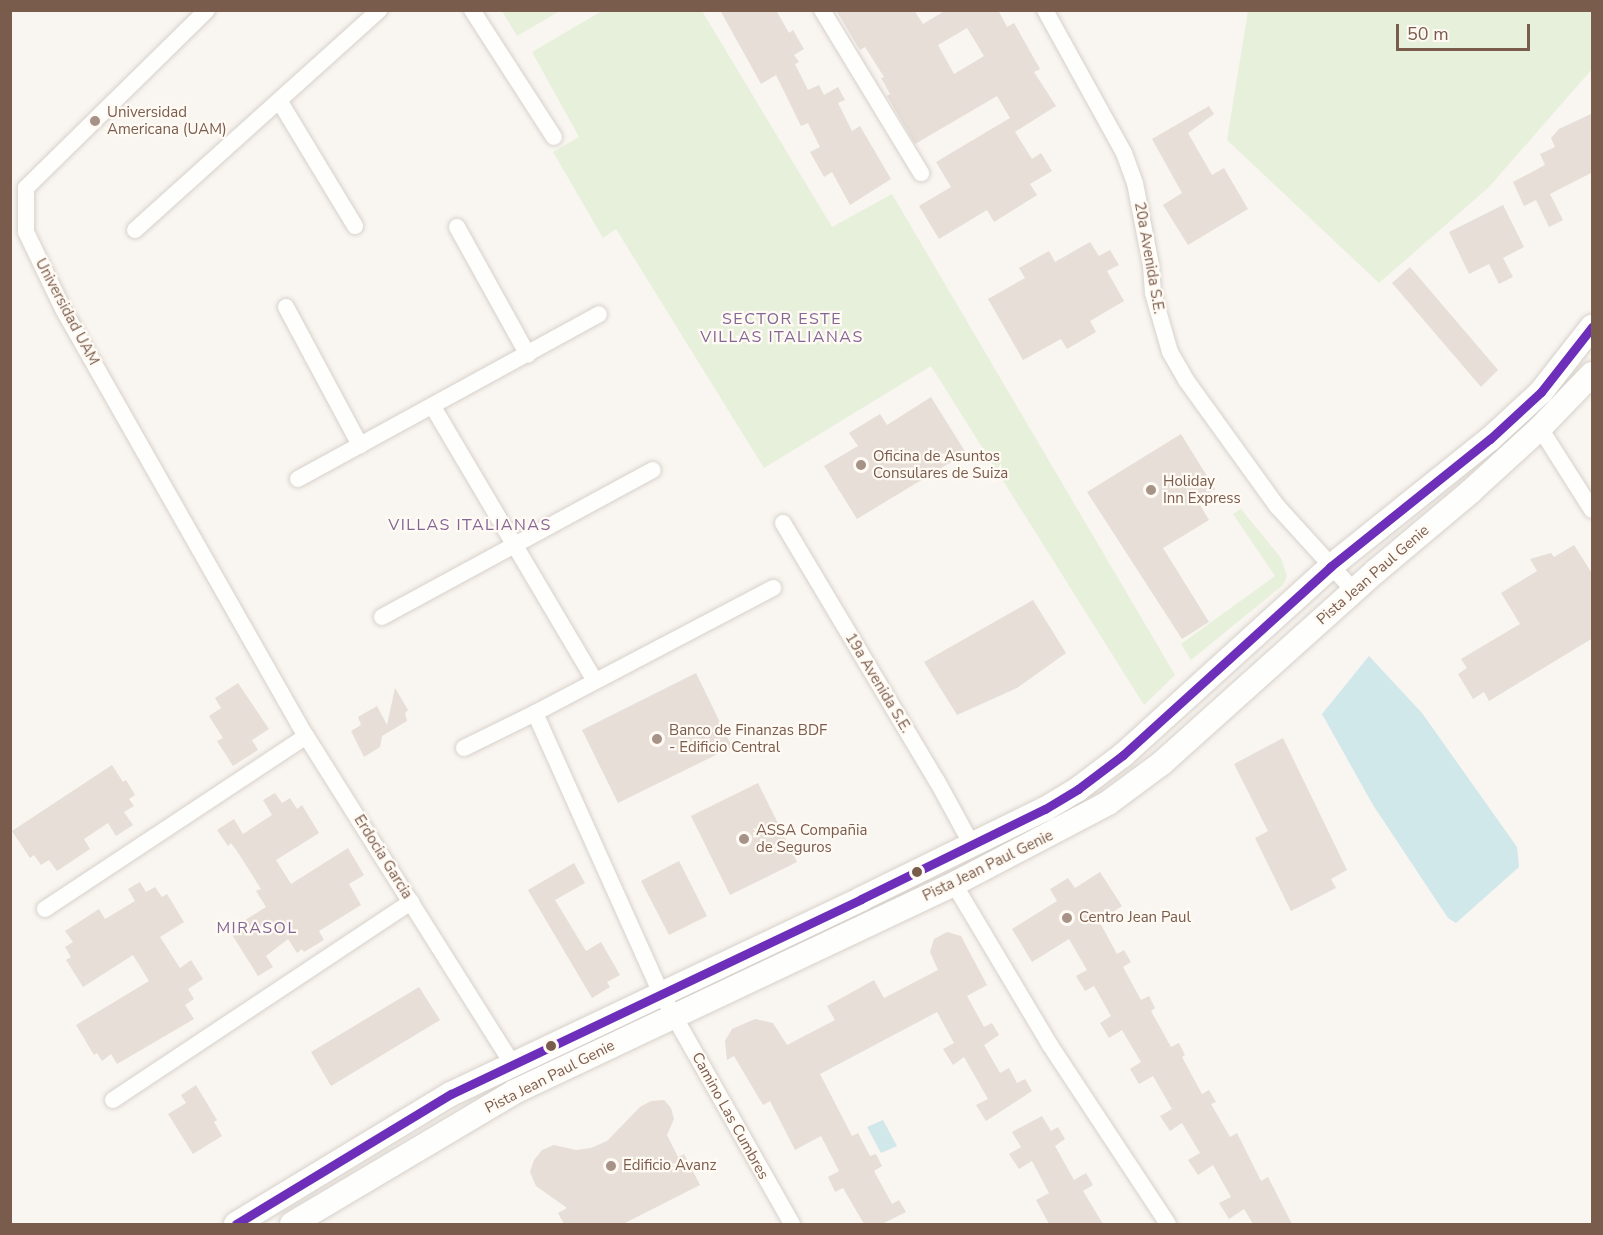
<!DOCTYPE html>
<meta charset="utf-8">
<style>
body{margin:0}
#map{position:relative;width:1603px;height:1235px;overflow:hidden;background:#f9f5f0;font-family:"Nunito Sans",sans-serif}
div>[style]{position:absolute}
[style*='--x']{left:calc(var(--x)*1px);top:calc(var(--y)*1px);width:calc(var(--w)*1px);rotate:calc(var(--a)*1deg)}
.green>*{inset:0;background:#e7f0db}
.water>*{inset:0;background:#d0e8ea}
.building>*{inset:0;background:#e6ded7}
.roads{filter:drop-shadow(0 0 2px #d7d1cb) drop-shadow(0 0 2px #d7d1cb)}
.street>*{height:16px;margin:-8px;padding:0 8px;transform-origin:8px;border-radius:8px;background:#fefefd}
.secondary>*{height:24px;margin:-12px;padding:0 12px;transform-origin:12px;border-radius:12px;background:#fefefd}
.bus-1>*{height:9px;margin:-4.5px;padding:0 4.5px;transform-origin:4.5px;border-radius:4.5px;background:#6d2fba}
.dots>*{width:16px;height:16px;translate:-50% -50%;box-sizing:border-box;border:3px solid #fffaf3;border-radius:50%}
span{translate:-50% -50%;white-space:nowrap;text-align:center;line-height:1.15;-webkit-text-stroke:4.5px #fffaf3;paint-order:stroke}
.poi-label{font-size:15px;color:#7a5c4d}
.left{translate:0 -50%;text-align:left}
.street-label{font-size:15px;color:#7a5c4d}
.neighbourhood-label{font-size:16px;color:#846695;letter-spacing:1.5px}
.frame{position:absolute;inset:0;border:12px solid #7a5c4d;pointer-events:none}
.scale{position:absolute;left:1396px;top:24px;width:134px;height:27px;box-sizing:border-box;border:3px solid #7a5c4d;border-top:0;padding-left:8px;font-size:18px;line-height:21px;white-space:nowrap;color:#7a5c4d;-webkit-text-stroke:4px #fffaf3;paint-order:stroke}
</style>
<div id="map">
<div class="green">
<i style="clip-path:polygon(502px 11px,560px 11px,517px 36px)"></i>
<i style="clip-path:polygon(602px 11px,702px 11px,832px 227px,892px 194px,1175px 675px,1144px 705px,931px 366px,764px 468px,616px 229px,603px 238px,553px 152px,579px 137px,532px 52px)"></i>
<i style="clip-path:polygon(1248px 11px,1592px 11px,1592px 69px,1489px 187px,1379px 283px,1227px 140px)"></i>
<i style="clip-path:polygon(1241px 509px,1281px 558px,1287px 576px,1283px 585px,1191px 660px,1181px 644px,1275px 576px,1233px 514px)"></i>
</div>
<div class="water">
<i style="clip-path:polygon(1369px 656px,1422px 713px,1517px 847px,1519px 867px,1456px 923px,1448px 918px,1373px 805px,1322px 714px)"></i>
<i style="clip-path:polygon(883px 1120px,897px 1146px,881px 1153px,867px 1127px)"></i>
</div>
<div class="building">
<i style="clip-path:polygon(720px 10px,776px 10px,789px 33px,793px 30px,804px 49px,794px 55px,799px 62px,795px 64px,808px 90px,819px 85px,824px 95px,838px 87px,845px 100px,838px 103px,852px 131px,860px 126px,891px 179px,850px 205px,832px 172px,824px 177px,810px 152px,820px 147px,808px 123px,801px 126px,776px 75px,761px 84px)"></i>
<i style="clip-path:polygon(evenodd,836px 10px,914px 10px,923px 24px,946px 10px,998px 10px,1007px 27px,1014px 23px,1040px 69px,1034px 72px,1056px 106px,1015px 132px,1032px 159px,1041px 153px,1052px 171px,1030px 184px,1037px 195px,994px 222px,987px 210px,939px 239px,919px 206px,951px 187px,936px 162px,1010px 118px,997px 96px,915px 144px,887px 96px,890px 94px,881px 78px,884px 77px,865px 47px,860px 50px,836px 10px,967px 28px,984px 56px,954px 74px,938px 45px,967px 28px)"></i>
<i style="clip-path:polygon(1209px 106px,1214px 114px,1188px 133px,1212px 175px,1224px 168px,1248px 209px,1188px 245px,1163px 205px,1182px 193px,1152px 139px)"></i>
<i style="clip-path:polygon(1593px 113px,1593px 172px,1550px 194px,1563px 220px,1549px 227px,1536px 200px,1524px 206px,1513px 182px,1545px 165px,1540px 154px,1555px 147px,1551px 138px,1559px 129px)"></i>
<i style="clip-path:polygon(1503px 205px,1524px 247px,1503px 258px,1513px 277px,1499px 284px,1489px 264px,1469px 274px,1449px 232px)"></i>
<i style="clip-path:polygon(1090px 242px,1099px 256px,1110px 250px,1119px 265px,1107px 271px,1124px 301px,1090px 321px,1096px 332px,1067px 349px,1061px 339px,1023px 360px,988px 299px,1025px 278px,1019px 268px,1049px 251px,1055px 262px)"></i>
<i style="clip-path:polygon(1410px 267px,1498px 370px,1481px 387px,1392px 283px)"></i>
<i style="clip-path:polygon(931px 397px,966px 453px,857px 519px,824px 466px,858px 446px,849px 433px,880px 414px,887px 425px)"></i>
<i style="clip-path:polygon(1181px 434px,1215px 489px,1197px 500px,1209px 520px,1163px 548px,1209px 622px,1182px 639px,1087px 492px)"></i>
<i style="clip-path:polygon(1574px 545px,1593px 575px,1593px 638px,1489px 701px,1484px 692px,1473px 699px,1458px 674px,1467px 668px,1461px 659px,1520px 624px,1501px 593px,1537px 571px,1530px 559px,1551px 553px,1554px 557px)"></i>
<i style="clip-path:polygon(1033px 600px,1066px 653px,1017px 688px,957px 715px,924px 662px)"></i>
<i style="clip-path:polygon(696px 673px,732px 747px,618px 803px,582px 730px)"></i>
<i style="clip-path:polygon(238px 683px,269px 729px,252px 740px,258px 750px,233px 766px,217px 741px,223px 738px,209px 716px,221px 708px,215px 698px)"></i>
<i style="clip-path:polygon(395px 688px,408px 710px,405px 713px,407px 721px,382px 736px,380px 747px,364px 757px,351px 731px,361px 725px,358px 717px,377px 706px,387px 725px)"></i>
<i style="clip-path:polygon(1283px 738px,1347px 870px,1331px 879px,1336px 888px,1291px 911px,1255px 838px,1268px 831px,1234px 764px)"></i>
<i style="clip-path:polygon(112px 765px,123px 782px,126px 780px,135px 795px,129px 799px,134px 806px,124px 812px,133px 825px,116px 836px,108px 823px,84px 839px,90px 849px,57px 871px,49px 860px,41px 865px,34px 855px,30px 858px,12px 831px)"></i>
<i style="clip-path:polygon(758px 783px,797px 862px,730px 895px,691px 816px)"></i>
<i style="clip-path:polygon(275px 793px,282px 803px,290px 798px,297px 809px,302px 805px,319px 833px,276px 860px,291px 884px,348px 848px,364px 875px,349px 884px,361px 905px,319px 931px,324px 940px,304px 952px,302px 949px,297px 953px,288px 939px,266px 956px,273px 967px,258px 976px,229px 930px,266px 907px,256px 891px,261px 889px,237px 851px,231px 843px,228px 846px,217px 830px,234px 819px,243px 834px,272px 815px,263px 800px)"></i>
<i style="clip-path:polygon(679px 861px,707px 916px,669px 935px,641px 881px)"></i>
<i style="clip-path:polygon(574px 863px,585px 883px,555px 900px,586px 951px,601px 942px,620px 975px,607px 982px,610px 987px,592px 998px,528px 890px)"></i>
<i style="clip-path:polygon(1100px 872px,1122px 906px,1099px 921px,1117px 954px,1124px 950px,1131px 962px,1123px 967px,1141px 1000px,1149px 996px,1155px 1008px,1151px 1011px,1171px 1047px,1179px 1043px,1185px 1055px,1182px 1057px,1202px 1094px,1209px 1090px,1216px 1102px,1211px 1104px,1230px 1137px,1237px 1133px,1261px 1181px,1268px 1177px,1292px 1224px,1253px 1224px,1244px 1209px,1229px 1219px,1219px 1203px,1231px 1197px,1213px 1165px,1198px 1175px,1188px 1160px,1200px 1153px,1182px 1123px,1170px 1131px,1160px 1116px,1172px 1109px,1153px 1076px,1139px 1084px,1130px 1069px,1141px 1062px,1122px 1030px,1109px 1038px,1100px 1023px,1111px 1016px,1094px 986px,1085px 991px,1076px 976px,1087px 970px,1069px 939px,1032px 962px,1012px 929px,1057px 901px,1050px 889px,1068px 878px,1075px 888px)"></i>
<i style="clip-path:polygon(140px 882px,146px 892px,155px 887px,162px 897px,167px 894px,184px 922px,160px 937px,180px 968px,191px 960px,203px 979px,188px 989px,194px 999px,185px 1005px,194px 1019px,117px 1064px,111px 1054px,102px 1061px,97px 1053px,94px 1055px,76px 1025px,149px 981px,133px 955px,83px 987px,66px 960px,71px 957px,65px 947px,73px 942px,65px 931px,99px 909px,105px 919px,135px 901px,128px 889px)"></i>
<i style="clip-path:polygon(947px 932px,961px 936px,987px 985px,967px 996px,984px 1027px,992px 1023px,999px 1035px,984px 1045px,1000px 1073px,1009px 1068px,1017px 1083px,1025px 1079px,1032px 1091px,986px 1121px,976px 1105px,988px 1099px,964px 1057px,953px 1065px,943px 1049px,954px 1043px,937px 1012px,820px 1074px,852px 1136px,858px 1133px,870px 1156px,876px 1154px,882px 1166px,874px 1171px,892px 1204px,899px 1200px,906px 1212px,882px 1224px,864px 1224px,843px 1188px,835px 1192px,828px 1177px,839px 1171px,821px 1136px,795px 1150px,770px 1101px,763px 1105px,734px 1056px,727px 1060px,725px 1041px,732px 1029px,755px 1019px,773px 1023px,787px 1045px,835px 1020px,827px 1006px,874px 980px,884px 998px,938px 970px,930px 952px,934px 939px)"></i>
<i style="clip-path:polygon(419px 987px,440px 1020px,331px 1086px,311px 1052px)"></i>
<i style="clip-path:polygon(196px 1085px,217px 1120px,214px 1122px,222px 1136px,193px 1154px,168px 1114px,186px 1103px,181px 1095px)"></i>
<i style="clip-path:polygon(664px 1100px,671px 1108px,674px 1119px,667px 1135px,678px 1157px,684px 1154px,700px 1185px,623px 1224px,564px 1224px,558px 1213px,567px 1208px,536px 1186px,530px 1172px,534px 1160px,542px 1150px,554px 1145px,576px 1150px,591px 1148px,607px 1141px,640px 1107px,651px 1101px)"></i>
<i style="clip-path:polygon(1042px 1116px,1051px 1131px,1058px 1127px,1065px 1139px,1055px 1146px,1074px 1180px,1086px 1173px,1093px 1185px,1083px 1191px,1103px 1224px,1049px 1224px,1036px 1200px,1049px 1193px,1032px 1161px,1019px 1169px,1009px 1154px,1021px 1147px,1012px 1132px)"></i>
</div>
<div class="roads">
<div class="street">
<i style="--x:207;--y:10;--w:254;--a:135.5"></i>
<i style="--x:26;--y:188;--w:44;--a:90"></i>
<i style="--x:26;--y:232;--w:85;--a:64.3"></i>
<i style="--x:63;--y:309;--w:491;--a:60.4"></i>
<i style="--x:306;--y:736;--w:386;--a:57.8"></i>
<i style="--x:472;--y:10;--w:151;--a:57.2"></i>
<i style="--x:822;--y:10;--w:191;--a:58.7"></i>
<i style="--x:1045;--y:10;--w:163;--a:61.1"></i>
<i style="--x:1124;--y:153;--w:32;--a:70"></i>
<i style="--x:1135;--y:183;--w:84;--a:79"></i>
<i style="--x:1151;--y:265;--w:28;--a:86"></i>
<i style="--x:1153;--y:293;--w:61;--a:73.9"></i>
<i style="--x:1170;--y:352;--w:32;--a:60"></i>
<i style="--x:1186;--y:380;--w:155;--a:54.2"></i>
<i style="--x:1277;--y:506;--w:115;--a:47.8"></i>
<i style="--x:280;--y:102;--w:145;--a:58.8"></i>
<i style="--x:457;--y:227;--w:146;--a:61"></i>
<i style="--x:135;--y:230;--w:329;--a:-42"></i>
<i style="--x:286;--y:307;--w:157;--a:61.8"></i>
<i style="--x:433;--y:407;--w:318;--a:59.4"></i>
<i style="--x:1540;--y:428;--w:97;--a:57.6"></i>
<i style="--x:298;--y:479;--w:343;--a:-28.7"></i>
<i style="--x:783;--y:523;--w:300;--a:59.2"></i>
<i style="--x:937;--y:781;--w:73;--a:61.3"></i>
<i style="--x:382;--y:617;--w:308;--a:-28.5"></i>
<i style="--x:535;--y:713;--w:309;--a:65.8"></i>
<i style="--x:662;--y:995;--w:263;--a:60.4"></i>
<i style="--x:464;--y:748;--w:79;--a:-26.2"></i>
<i style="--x:535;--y:713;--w:269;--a:-27.7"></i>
<i style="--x:954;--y:884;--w:187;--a:59.2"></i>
<i style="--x:1050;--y:1045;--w:214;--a:56.6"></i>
<i style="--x:45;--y:909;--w:313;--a:-33.5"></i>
<i style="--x:113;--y:1100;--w:358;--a:-33.6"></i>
</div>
<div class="secondary">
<i style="--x:236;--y:1224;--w:251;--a:-31.2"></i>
<i style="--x:451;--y:1094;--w:454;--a:-25.4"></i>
<i style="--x:861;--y:899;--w:205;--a:-26.1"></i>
<i style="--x:1045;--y:809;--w:39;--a:-31"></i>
<i style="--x:1078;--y:789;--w:56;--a:-37.1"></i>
<i style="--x:1123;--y:755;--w:280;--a:-42.2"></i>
<i style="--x:1330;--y:567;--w:205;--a:-38.7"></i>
<i style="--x:1490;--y:439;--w:69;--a:-42.7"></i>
<i style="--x:1541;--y:392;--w:83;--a:-51.9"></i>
<i style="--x:292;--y:1224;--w:258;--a:-30.7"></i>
<i style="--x:514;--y:1092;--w:487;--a:-25.3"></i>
<i style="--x:954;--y:884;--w:174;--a:-27.7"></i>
<i style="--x:1108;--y:803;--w:67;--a:-36.5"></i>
<i style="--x:1162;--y:763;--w:288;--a:-41.9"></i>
<i style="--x:1376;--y:571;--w:123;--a:-40"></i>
<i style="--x:1470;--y:492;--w:95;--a:-42.4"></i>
<i style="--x:1540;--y:428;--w:75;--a:-46.1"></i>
</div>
</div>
<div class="bus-1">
<i style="--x:236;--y:1224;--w:251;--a:-31.2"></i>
<i style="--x:451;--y:1094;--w:454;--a:-25.4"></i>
<i style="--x:861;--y:899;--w:205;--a:-26.1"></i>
<i style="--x:1045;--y:809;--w:39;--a:-31"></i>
<i style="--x:1078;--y:789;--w:56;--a:-37.1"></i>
<i style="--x:1123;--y:755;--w:280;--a:-42.2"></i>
<i style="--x:1330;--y:567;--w:205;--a:-38.7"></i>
<i style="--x:1490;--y:439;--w:69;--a:-42.7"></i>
<i style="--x:1541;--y:392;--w:83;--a:-51.9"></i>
</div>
<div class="dots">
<i style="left:95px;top:121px;background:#a69286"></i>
<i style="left:861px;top:465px;background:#a69286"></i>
<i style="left:1151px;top:490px;background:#a69286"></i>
<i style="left:657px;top:739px;background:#a69286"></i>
<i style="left:744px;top:839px;background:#a69286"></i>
<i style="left:917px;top:872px;background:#7a5c4d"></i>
<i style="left:1067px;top:918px;background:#a69286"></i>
<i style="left:551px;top:1046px;background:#7a5c4d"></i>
<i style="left:611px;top:1166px;background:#a69286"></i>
</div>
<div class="poi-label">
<span class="left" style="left:107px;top:121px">Universidad<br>Americana (UAM)</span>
<span class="left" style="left:873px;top:465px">Oficina de Asuntos<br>Consulares de Suiza</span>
<span class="left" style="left:1163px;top:490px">Holiday<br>Inn Express</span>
<span class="left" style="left:669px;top:739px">Banco de Finanzas BDF<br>- Edificio Central</span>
<span class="left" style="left:756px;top:839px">ASSA Compañia<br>de Seguros</span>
<span class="left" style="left:1079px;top:918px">Centro Jean Paul</span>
<span class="left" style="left:623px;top:1166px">Edificio Avanz</span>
</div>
<div class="street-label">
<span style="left:1149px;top:258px;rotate:80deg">20a Avenida S.E.</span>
<span style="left:67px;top:312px;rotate:62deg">Universidad UAM</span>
<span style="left:1373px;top:575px;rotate:-41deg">Pista Jean Paul Genie</span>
<span style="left:878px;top:683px;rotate:59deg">19a Avenida S.E.</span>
<span style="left:383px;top:857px;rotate:58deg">Erdocia Garcia</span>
<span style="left:988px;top:866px;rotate:-26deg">Pista Jean Paul Genie</span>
<span style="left:550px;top:1077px;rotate:-27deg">Pista Jean Paul Genie</span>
<span style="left:730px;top:1116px;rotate:61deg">Camino Las Cumbres</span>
</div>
<div class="neighbourhood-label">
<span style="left:782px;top:328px">SECTOR ESTE<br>VILLAS ITALIANAS</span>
<span style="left:470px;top:525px">VILLAS ITALIANAS</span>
<span style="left:257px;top:928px">MIRASOL</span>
</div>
<div class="frame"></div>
<div class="scale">50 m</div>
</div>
